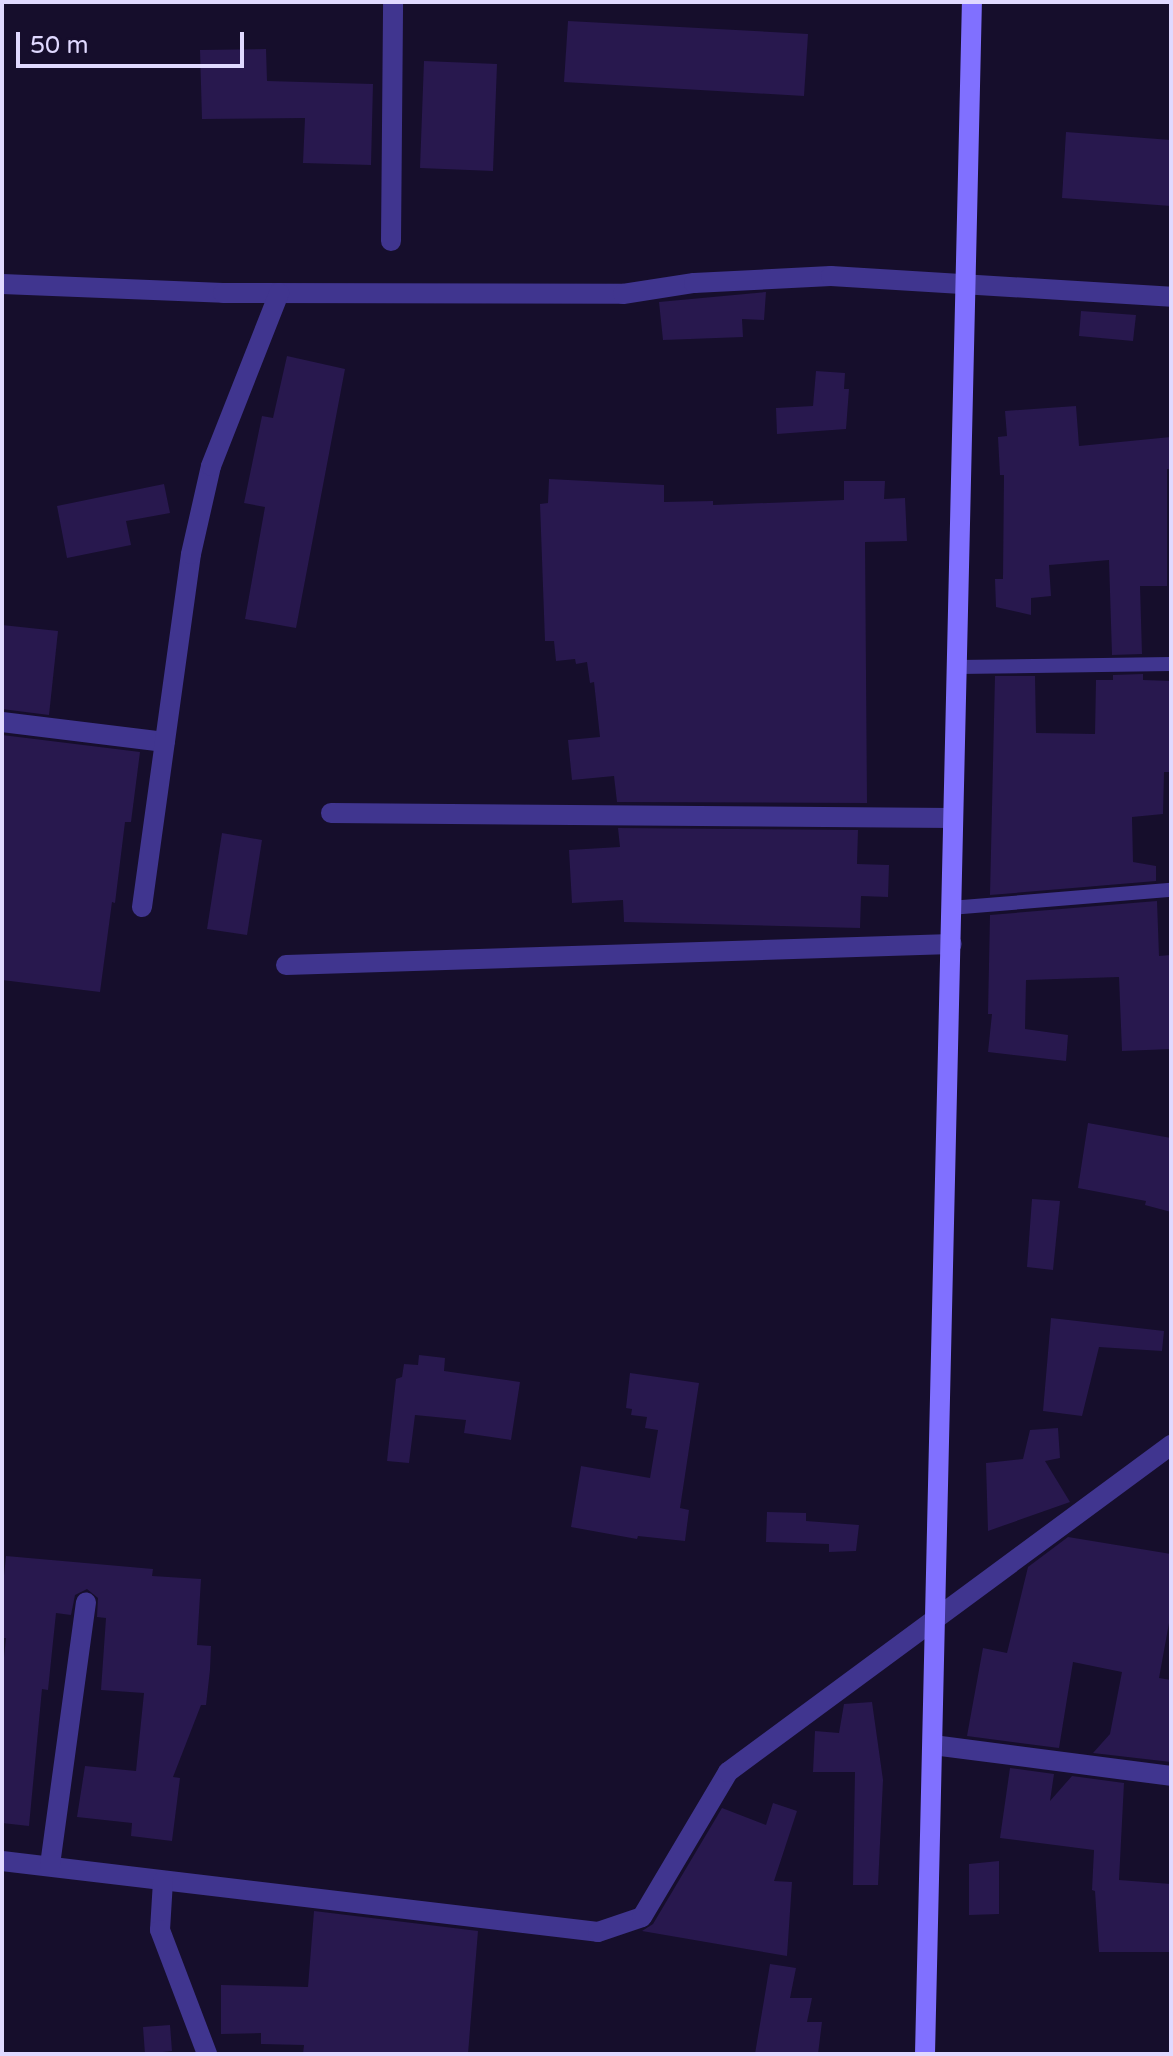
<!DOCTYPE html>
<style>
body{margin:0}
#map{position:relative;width:1173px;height:2056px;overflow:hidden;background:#160e2c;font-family:"Varela Round",sans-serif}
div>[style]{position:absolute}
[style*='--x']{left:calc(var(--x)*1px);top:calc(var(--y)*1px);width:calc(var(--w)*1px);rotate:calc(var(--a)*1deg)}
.building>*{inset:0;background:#28184e}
.lane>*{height:14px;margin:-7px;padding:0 7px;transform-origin:7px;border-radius:7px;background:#40358f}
.street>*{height:20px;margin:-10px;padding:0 10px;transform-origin:10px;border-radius:10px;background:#40358f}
.secondary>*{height:20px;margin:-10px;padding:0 10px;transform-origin:10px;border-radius:10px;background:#8070ff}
span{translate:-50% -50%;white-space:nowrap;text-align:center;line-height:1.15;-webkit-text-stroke:7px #160e2c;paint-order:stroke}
.frame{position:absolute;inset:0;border:4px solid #e0d9ff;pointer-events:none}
.scale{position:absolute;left:16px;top:32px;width:228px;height:36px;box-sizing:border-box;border:4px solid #e0d9ff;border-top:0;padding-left:10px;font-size:24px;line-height:28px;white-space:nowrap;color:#e0d9ff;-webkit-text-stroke:6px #160e2c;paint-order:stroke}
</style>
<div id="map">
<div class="building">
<i style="clip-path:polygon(568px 21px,808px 34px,804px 96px,564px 82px)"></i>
<i style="clip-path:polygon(266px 49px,267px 81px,373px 84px,371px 165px,303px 163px,305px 118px,202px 119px,200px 50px)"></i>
<i style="clip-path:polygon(424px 61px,497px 64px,493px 171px,420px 168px)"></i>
<i style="clip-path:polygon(1066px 132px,1171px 140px,1171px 206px,1062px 198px)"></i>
<i style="clip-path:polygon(766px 292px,764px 320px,742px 319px,743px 337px,663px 340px,659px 302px)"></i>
<i style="clip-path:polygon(1081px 311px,1136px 315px,1133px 341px,1079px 336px)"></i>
<i style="clip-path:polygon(287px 356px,345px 369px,296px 628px,245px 619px,265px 507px,244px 503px,262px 416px,273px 418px)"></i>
<i style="clip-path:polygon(816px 371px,845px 373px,844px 389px,849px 389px,846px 429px,777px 434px,776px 408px,813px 406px)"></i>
<i style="clip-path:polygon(1076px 406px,1079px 446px,1171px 437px,1171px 469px,1167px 469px,1167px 586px,1140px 586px,1142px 654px,1112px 655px,1109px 560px,1049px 565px,1051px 596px,1031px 598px,1031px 615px,996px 607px,995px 579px,1003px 579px,1004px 475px,1000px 475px,998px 437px,1007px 436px,1005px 411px)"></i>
<i style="clip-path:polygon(549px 479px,664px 485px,664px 502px,713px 501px,713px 505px,844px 500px,844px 481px,885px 481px,884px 499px,905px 498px,907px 541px,865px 542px,867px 803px,617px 802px,614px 776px,572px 780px,568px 740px,600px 737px,594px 682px,590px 683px,587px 662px,576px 664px,575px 659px,556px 661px,554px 641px,545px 641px,540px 504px,548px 503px)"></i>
<i style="clip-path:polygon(164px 484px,170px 513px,126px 521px,131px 545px,67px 558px,57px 506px)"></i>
<i style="clip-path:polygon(2px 625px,58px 631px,49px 715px,2px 709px)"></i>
<i style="clip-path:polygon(1143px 674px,1143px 680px,1171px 681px,1171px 772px,1164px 772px,1163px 814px,1132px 817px,1133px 862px,1156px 866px,1156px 881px,990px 895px,995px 676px,1035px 676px,1036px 733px,1095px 734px,1096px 680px,1113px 680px,1113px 675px)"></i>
<i style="clip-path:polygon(2px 735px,140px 752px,131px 822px,125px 822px,115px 903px,112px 902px,100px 992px,2px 980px)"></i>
<i style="clip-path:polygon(618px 828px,858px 830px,857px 864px,889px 865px,888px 897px,861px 896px,860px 928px,624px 922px,623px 900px,572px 903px,569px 850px,620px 847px)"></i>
<i style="clip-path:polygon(222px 833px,262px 840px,247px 935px,207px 929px)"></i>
<i style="clip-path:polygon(1157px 901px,1159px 956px,1171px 955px,1171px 1049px,1122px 1051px,1119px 977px,1026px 980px,1025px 1029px,1068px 1035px,1066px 1061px,988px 1052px,992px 1014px,988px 1014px,990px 915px)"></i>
<i style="clip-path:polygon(1088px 1123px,1171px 1138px,1171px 1212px,1145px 1205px,1146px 1201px,1078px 1188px)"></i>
<i style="clip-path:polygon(1032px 1199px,1060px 1201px,1053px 1270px,1027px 1267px)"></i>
<i style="clip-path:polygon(1051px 1318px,1164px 1331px,1162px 1351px,1099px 1347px,1082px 1416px,1043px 1411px)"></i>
<i style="clip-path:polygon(419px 1355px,445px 1358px,444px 1371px,520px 1382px,511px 1440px,464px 1433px,466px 1420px,415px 1415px,409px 1463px,387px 1461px,396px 1379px,402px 1377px,404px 1364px,418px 1365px)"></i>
<i style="clip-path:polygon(630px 1373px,699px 1383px,680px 1508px,689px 1510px,685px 1541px,638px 1536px,637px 1539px,571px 1527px,581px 1466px,650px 1478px,658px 1430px,645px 1428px,647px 1417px,631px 1415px,632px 1409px,626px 1408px)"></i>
<i style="clip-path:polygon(1058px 1428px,1060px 1458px,1045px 1461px,1070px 1502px,988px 1531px,986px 1463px,1023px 1459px,1030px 1430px)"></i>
<i style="clip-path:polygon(767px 1512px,806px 1513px,806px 1521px,859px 1525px,856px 1551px,829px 1552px,829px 1544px,766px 1542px)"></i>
<i style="clip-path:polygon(1068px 1537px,1171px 1554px,1171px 1612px,1159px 1678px,1171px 1680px,1171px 1762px,1093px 1753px,1110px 1734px,1122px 1672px,1073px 1662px,1059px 1748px,967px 1736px,983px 1648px,1007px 1653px,1028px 1567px)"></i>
<i style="clip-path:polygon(6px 1556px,153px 1569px,152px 1576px,201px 1579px,197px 1645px,211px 1646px,210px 1670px,206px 1705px,201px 1705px,173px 1777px,180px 1778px,172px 1841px,131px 1836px,132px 1823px,77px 1817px,85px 1766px,136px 1771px,144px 1693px,101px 1690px,106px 1618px,97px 1617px,98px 1598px,87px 1589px,75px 1595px,71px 1615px,56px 1613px,48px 1690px,42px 1689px,29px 1826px,2px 1823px,2px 1676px,6px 1638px,2px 1638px,2px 1595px)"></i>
<i style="clip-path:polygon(872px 1702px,883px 1780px,878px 1885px,853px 1885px,855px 1772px,813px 1772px,815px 1731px,839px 1733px,844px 1704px)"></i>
<i style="clip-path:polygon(1010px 1768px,1054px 1774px,1050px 1801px,1072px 1776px,1124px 1783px,1119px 1880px,1171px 1884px,1171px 1952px,1099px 1952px,1095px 1891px,1092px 1890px,1094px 1850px,1000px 1838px)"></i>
<i style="clip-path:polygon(773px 1803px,797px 1811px,774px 1881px,792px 1882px,787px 1956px,642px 1931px,653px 1924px,722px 1808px,766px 1825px)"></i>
<i style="clip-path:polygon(999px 1861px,999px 1914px,969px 1915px,969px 1864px)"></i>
<i style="clip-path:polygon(314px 1911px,478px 1931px,468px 2054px,303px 2054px,304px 2045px,261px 2044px,261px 2033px,221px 2034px,221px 1985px,308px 1987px)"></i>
<i style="clip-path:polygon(770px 1964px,796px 1968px,790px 1998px,812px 1998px,807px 2022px,822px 2022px,818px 2054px,755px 2054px)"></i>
<i style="clip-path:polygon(170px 2025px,172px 2051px,145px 2054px,143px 2027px)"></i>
</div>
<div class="lane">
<i style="--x:957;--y:667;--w:214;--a:-0.8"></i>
<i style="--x:950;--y:908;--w:222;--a:-4.7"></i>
</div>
<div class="street">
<i style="--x:391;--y:241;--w:239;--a:-89.5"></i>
<i style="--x:2;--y:284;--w:221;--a:2.3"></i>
<i style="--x:223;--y:293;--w:400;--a:0.1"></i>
<i style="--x:623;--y:294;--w:72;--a:-8.8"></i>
<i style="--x:694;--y:283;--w:137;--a:-2.9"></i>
<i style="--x:831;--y:276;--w:341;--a:3.5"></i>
<i style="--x:2;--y:722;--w:164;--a:7"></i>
<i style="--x:331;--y:813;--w:621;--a:0.46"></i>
<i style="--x:142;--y:907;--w:356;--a:-82.1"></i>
<i style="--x:191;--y:554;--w:90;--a:-77.2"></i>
<i style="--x:211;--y:466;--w:186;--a:-68.5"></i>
<i style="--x:286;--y:965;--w:666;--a:-1.81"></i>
<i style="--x:933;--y:1745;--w:240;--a:7.4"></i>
<i style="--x:2;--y:1861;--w:600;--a:6.79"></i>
<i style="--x:598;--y:1932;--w:46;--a:-18.8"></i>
<i style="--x:642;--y:1917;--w:169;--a:-59.3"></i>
<i style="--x:728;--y:1772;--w:551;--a:-36.43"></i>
<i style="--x:50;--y:1865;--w:265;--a:-82.2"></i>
<i style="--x:163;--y:1881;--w:49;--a:93.5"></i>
<i style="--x:160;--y:1930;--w:133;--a:69.2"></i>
</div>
<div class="secondary">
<i style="--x:925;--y:2054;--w:2053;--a:-88.69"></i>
</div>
<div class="frame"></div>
<div class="scale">50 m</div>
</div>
